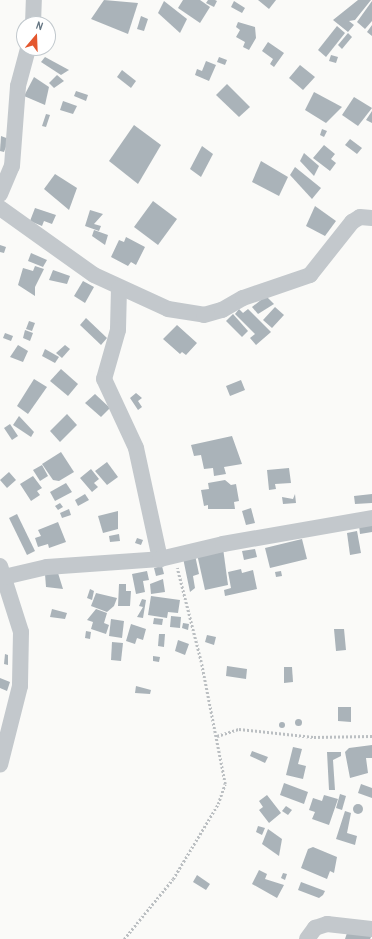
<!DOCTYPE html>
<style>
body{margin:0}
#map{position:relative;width:372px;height:939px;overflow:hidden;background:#fafaf8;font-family:"Archivo Narrow",sans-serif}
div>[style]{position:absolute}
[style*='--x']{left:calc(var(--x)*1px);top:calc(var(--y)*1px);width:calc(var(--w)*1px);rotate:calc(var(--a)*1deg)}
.building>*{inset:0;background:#aab3b9}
.round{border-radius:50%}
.path>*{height:2.5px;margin-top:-1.25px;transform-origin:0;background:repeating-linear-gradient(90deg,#bbbfc2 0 2px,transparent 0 4px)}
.minor>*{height:16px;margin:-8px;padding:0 8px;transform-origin:8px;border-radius:8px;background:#c3c8cc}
span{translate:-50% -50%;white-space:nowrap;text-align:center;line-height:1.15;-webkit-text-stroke:4px #fff;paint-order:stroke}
.north{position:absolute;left:16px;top:16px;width:40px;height:40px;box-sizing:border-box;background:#fff;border:1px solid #c1c8cd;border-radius:50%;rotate:19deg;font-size:11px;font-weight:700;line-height:16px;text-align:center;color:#657683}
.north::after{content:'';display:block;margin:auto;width:14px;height:18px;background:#e4572e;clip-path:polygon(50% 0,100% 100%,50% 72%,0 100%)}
</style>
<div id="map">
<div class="building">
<i style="clip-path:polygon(104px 0,138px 3px,128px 34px,91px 19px)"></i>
<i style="clip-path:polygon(183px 0,200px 0,210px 7px,200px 23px,178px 8px)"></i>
<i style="clip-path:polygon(208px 0,215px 0,217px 1px,214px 7px,206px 3px)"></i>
<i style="clip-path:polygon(258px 0,276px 0,269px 9px)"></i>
<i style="clip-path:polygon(358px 0,371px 0,355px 20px,349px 21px,354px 25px,348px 32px,333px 20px)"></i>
<i style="clip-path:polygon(164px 1px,187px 19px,180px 33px,158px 13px)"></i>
<i style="clip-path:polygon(234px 1px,245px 8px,242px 13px,231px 7px)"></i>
<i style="clip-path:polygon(372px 1px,372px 21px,365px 29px,357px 22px)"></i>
<i style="clip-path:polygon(141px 16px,148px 19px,144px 31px,137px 29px)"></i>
<i style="clip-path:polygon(238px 22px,255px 27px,256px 38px,249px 50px,243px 47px,245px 42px,236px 37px,240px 30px,236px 27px)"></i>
<i style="clip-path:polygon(372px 25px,372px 36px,367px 32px)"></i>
<i style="clip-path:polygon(337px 26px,345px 33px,326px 57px,318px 50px)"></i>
<i style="clip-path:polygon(348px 33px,352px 37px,342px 49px,338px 45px)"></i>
<i style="clip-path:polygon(268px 42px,284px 53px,274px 67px,270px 64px,273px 59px,262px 51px)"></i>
<i style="clip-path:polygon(331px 55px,338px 57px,336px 63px,329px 61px)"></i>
<i style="clip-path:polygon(45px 57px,69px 70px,61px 75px,41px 62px)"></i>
<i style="clip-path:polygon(219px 57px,227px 60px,225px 65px,217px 62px)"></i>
<i style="clip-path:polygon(206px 61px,216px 65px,209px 81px,195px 75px,197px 69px,202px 71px)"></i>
<i style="clip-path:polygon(300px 65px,315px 77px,303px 90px,289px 78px)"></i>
<i style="clip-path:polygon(122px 70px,136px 81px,131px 88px,117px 77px)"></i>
<i style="clip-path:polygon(57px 75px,64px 81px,54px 88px,49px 83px)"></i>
<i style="clip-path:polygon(34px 77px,49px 87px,45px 105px,24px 96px)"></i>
<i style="clip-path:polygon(227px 84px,250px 107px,239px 117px,216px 95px)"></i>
<i style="clip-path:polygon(76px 91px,88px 95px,86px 101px,74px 96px)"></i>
<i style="clip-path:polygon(314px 92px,342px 107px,326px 123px,305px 110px)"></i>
<i style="clip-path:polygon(354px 97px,372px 108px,358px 126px,342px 115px)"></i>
<i style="clip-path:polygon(63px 101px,77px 106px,73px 114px,60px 110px)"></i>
<i style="clip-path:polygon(372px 111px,372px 123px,366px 120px)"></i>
<i style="clip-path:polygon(46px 114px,50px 115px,46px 127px,42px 126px)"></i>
<i style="clip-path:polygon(134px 125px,161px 145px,138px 184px,109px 161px)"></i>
<i style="clip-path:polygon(322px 129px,327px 131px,324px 137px,320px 135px)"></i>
<i style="clip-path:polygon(1px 136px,9px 139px,4px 152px,0 151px)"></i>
<i style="clip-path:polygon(350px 139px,362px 148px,357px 154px,345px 145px)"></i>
<i style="clip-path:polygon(324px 145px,335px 154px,331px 159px,336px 163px,330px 171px,313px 158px)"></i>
<i style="clip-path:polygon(202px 146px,213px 154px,201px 177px,190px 169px)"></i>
<i style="clip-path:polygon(304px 153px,319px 166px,314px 176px,300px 161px)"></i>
<i style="clip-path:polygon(261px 161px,288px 177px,279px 196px,252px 182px)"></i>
<i style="clip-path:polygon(295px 167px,321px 188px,312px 199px,290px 175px)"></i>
<i style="clip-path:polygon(55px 174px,77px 188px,69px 210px,44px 189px)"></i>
<i style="clip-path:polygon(153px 201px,177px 219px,158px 245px,134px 227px)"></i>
<i style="clip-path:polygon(315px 206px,336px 221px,325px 236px,306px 226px)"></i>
<i style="clip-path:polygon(35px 208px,56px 215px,52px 224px,44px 221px,42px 226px,30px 221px)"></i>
<i style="clip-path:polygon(90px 210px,103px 214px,94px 224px,101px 226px,99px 231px,85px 226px)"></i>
<i style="clip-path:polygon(94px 230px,108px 235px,105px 245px,92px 236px)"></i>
<i style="clip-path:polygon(126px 237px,145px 247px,136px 265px,131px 262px,128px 266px,111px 257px,119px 240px,124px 242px)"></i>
<i style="clip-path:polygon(0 245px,6px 247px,4px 253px,0 252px)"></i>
<i style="clip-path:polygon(31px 253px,47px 260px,43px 267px,28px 261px)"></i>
<i style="clip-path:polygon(35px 266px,44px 269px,35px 287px,35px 296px,18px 285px,23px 268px,33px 271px)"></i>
<i style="clip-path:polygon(53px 270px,70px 276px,67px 284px,49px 280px)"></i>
<i style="clip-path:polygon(83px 281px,94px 287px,85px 303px,74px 296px)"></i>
<i style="clip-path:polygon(266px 296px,274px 304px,258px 314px,252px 307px)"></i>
<i style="clip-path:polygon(275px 307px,284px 315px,272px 328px,263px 320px)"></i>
<i style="clip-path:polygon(239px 309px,243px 313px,248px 309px,271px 332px,256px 345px,250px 338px,255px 334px,235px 314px)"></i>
<i style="clip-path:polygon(233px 314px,248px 331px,242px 337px,226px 321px)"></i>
<i style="clip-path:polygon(86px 318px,107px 338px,101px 345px,80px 325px)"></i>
<i style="clip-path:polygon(29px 321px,35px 323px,32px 331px,26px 329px)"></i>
<i style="clip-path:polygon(177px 325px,197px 343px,186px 355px,182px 352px,180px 354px,163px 339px)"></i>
<i style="clip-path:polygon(25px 330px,33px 333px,30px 341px,23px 338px)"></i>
<i style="clip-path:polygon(5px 333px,13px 336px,11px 341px,3px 338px)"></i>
<i style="clip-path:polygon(18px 345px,28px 351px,23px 362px,10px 357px)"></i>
<i style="clip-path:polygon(65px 345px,70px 349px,62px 358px,56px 353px)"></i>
<i style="clip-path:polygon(45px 349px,59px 357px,55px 363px,42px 356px)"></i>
<i style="clip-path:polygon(61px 369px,78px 384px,68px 396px,50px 381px)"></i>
<i style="clip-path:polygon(34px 379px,47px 387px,28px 414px,17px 406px)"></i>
<i style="clip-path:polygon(241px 380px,245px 390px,230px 396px,226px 386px)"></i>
<i style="clip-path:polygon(136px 393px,142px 398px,138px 401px,142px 407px,138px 410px,130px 398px)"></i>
<i style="clip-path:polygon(95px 394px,110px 408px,101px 417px,85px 403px)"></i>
<i style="clip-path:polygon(67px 414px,77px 425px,60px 442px,50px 431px)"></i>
<i style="clip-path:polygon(19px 416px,34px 432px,31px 437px,13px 425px)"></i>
<i style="clip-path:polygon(10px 424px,18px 436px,12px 440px,4px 428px)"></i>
<i style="clip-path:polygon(232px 436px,242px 464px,224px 467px,226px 474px,214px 476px,213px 468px,204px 469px,201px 455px,194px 456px,191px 445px)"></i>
<i style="clip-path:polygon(61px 452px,74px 472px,59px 481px,53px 480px,42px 464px)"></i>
<i style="clip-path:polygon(107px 462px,118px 477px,107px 485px,95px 471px)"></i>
<i style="clip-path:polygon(42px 465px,48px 476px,40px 481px,33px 470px)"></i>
<i style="clip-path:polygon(289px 468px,291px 483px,275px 484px,276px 489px,269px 490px,267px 470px)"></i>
<i style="clip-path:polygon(91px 469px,99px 479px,94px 483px,98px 487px,92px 492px,80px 478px)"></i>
<i style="clip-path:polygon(9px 472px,16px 480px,7px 488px,0 480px)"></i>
<i style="clip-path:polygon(33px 476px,42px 488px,37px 491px,40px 495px,31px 501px,20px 484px)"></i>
<i style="clip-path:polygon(225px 480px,231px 485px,236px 484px,239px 501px,234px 502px,235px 509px,208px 509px,208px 505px,204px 506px,201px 490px,209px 489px,208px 483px)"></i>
<i style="clip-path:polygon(66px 483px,72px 492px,55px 501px,50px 492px)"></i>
<i style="clip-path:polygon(85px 494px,89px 500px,78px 506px,75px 500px)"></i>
<i style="clip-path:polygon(295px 494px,296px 503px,283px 504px,282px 497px,293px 499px)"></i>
<i style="clip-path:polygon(372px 494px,372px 503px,355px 504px,354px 496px)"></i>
<i style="clip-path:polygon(60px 503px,63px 507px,58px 510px,55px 506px)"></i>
<i style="clip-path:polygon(251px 508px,255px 523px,246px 525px,242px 511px)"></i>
<i style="clip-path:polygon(69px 509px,71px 515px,62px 518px,60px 513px)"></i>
<i style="clip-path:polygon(118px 511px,118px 529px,103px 533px,98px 516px)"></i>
<i style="clip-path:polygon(17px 514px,35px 551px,27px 555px,9px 518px)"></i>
<i style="clip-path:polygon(58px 522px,66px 542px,49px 548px,48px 544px,38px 547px,35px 538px,41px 536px,38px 530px)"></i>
<i style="clip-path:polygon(372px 522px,372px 532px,360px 534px,359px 525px)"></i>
<i style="clip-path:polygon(357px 531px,361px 553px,350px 555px,347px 533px)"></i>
<i style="clip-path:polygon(119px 534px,120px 541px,110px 542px,109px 536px)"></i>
<i style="clip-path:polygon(137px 538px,143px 540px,141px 545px,135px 543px)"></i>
<i style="clip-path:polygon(302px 539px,307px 559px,270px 568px,265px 548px)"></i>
<i style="clip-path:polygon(223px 548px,228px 585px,205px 590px,197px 554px)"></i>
<i style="clip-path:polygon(255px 549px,257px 557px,244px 560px,242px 551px)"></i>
<i style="clip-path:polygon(195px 555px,199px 574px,193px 576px,195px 588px,190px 592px,183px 558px)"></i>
<i style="clip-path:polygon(162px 566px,164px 574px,156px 576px,154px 568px)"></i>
<i style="clip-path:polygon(241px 569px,242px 573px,253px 570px,257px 589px,225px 596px,224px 590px,231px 588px,228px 572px)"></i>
<i style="clip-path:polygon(147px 571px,149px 580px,143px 581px,145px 592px,136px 594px,132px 574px)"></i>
<i style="clip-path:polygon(281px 571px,282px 576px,276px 577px,275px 572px)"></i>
<i style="clip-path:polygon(58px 573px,63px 589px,46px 587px,45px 574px)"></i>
<i style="clip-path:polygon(163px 579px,165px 592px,151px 594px,150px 584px)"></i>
<i style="clip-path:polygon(119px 584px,126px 584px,126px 591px,131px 591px,130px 606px,118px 606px)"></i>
<i style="clip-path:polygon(90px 589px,94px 591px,92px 600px,87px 598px)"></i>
<i style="clip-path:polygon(96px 593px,117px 598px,114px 606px,107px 612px,91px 606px)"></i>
<i style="clip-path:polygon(151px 596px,180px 600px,178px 613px,168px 612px,167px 618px,148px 615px)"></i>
<i style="clip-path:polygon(142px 599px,146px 600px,143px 618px,137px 617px,143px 607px,139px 606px)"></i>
<i style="clip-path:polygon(52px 609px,67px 613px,65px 619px,50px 617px)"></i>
<i style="clip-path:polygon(96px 609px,107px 613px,104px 623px,109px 625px,106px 634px,91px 629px,93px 622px,87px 620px)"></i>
<i style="clip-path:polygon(171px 616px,181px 617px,180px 628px,170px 627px)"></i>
<i style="clip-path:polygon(154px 618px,163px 619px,162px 625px,153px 624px)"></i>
<i style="clip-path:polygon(111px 619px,124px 621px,122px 638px,109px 636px)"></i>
<i style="clip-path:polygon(183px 623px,189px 624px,188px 630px,182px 628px)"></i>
<i style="clip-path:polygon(131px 624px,146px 629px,143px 640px,137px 638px,135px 644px,126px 641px)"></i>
<i style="clip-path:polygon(334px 629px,344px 629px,346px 650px,336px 651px)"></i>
<i style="clip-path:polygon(86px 631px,91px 632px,90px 639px,85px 638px)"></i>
<i style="clip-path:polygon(159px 634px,165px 634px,164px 647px,158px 646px)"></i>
<i style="clip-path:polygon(207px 635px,216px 637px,214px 645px,205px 642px)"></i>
<i style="clip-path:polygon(178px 640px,189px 644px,185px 655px,175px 651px)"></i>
<i style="clip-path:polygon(112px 642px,123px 643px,121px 661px,111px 660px)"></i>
<i style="clip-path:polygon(5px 654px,8px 655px,8px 665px,4px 664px)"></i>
<i style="clip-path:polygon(153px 656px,160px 657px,159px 662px,153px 661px)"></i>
<i style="clip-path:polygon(227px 666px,247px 669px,246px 679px,226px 676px)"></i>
<i style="clip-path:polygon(284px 667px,292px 667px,293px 682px,284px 683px)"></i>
<i style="clip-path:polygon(0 678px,10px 682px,7px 691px,0 688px)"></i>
<i style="clip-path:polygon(136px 686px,151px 690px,150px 694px,135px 693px)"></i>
<i style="clip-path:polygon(338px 707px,351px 707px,351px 722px,338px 721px)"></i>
<i class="round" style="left:294.5px;top:718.5px;width:7px;height:7px"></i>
<i class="round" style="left:279px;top:722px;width:6px;height:6px"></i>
<i style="clip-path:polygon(372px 745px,372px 758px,366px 758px,368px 773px,350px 778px,345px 752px,349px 748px)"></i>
<i style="clip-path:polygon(293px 747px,302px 749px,298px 764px,306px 766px,303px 779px,286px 775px)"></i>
<i style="clip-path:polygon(252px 751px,268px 757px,265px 763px,250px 756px)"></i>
<i style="clip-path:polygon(327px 752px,341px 752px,341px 756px,333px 760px,335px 790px,329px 790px)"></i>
<i style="clip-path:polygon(284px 783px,308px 792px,304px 804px,280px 795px)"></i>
<i style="clip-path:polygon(361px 784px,372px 788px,372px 798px,358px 793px)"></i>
<i style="clip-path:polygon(340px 794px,346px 796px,342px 810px,336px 808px)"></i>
<i style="clip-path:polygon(267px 795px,281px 813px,269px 823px,259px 810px,263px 807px,259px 801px)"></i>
<i style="clip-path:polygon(324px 795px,338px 799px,329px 825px,312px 819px,315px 812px,309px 810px,313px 798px,322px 801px)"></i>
<i class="round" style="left:353px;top:804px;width:10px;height:10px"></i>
<i style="clip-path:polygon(286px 806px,292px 810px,288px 815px,282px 811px)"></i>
<i style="clip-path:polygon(345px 811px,351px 813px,347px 833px,357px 836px,355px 845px,336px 839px)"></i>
<i style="clip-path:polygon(258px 826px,265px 828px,262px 835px,256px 832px)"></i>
<i style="clip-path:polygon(268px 829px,282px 839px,279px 856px,262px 844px)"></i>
<i style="clip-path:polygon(313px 847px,337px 857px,334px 873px,330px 871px,327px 879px,301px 868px,308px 849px)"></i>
<i style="clip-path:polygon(259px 870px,267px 874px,265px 879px,284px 885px,277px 898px,252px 884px)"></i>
<i style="clip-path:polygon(283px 873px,287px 874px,285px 880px,281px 878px)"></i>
<i style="clip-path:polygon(197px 875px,210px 884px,206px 890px,193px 882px)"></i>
<i style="clip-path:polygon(301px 882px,325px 891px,323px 895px,319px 898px,298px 890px)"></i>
<i style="clip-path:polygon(349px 927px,372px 935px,370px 939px,345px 939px)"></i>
</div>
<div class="path">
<i style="--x:217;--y:736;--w:23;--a:-18"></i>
<i style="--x:239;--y:729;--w:75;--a:6.1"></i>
<i style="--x:314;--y:737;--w:58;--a:-1"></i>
<i style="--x:124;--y:939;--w:77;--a:-50.8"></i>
<i style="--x:173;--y:879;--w:87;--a:-59"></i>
<i style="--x:218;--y:804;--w:21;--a:-71"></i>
<i style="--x:225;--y:784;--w:124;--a:-101.1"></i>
<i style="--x:201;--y:662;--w:97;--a:-104.3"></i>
</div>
<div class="minor">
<i style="--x:33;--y:24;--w:24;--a:-88"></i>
<i style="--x:0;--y:194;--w:30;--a:-67"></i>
<i style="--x:12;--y:166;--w:80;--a:-85.7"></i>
<i style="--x:18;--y:86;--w:39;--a:-75"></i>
<i style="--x:0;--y:208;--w:115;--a:35.5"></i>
<i style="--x:94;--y:275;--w:81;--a:24.7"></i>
<i style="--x:168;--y:309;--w:36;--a:9"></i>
<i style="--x:204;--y:315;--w:19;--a:-16"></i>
<i style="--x:222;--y:310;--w:24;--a:-30"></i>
<i style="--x:243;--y:298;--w:71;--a:-18.9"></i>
<i style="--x:310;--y:275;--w:68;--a:-51.6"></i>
<i style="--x:352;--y:222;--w:9;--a:-32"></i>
<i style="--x:360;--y:217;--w:12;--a:5"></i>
<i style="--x:119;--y:288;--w:42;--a:91.4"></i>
<i style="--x:118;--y:330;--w:51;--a:105.9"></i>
<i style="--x:104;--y:379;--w:76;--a:65.1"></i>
<i style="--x:136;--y:448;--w:114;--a:77.8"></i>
<i style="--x:0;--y:566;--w:69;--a:72.3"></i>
<i style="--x:21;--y:632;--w:54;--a:91.1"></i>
<i style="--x:20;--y:686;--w:81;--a:104.2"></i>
<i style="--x:4;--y:577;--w:44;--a:-13.1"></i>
<i style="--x:47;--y:567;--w:113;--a:-4"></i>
<i style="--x:160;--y:559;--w:65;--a:-13.4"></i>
<i style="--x:223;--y:544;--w:151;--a:-9.9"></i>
<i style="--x:307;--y:939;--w:14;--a:-54"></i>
<i style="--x:315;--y:928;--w:13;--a:-18"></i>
<i style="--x:327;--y:924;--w:45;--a:6.3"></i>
</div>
<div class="north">N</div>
</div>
